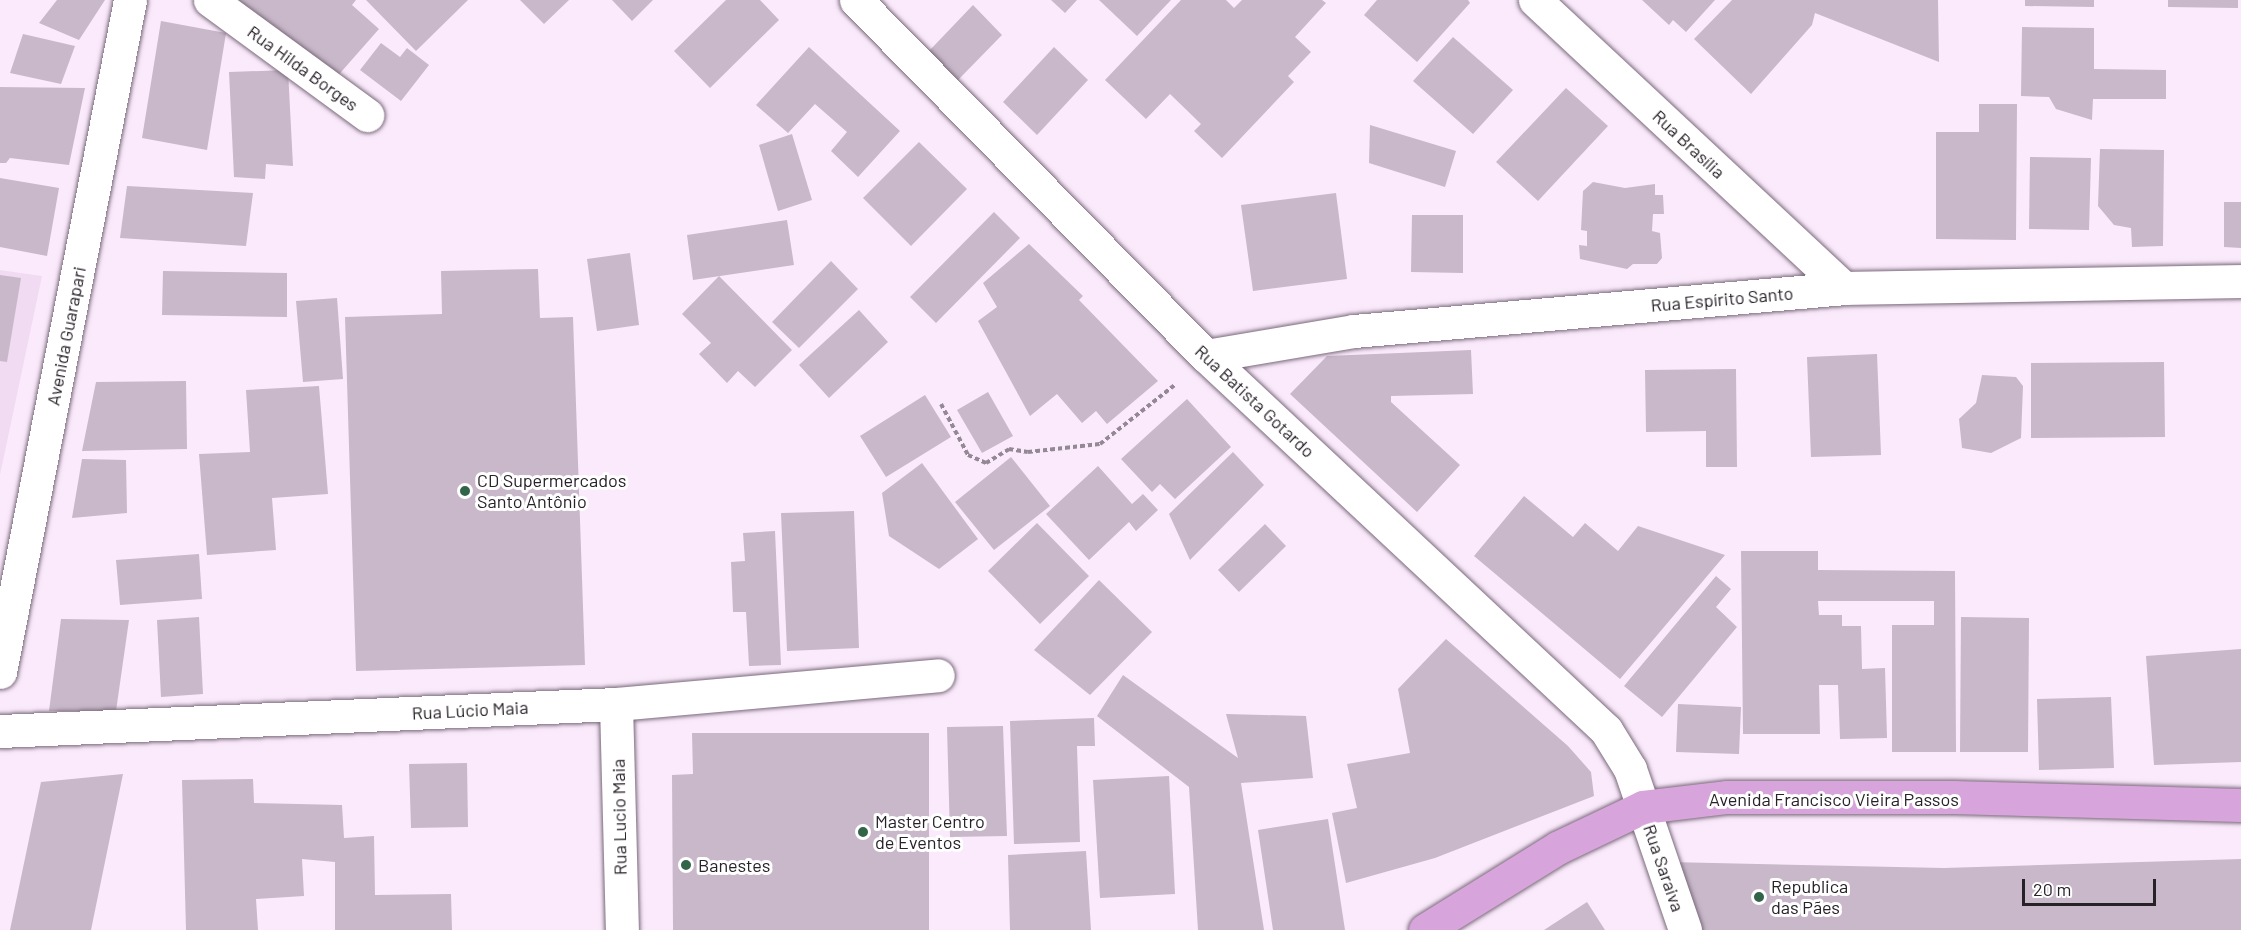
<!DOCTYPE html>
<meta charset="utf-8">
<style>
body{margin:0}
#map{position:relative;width:2241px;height:930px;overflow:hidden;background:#fbeafc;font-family:Barlow,sans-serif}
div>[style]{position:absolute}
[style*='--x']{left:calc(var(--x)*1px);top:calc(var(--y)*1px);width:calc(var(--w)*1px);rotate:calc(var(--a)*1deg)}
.built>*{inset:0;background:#f1dbf3}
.building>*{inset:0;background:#c8b8c9}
.path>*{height:4px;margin-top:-2px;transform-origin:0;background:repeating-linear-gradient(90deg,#948895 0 4.5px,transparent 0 7.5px)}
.roads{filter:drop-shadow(0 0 2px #796a7a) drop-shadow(0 0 2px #796a7a)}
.minor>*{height:33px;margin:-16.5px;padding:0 16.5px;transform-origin:16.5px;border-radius:16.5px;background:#fff}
.major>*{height:33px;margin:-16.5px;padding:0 16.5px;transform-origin:16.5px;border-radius:16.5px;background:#d7a4db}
.dots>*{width:16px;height:16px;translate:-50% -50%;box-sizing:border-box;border:3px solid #fff;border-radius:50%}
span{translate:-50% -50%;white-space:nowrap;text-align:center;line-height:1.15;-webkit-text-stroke:6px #fff;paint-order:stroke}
.street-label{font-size:18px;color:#272128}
.poi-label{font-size:18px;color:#272128}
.left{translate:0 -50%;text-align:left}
.scale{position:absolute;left:2022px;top:879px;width:134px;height:27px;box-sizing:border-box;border:3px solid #272128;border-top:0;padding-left:8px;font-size:18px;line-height:21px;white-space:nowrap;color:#272128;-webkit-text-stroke:4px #fff;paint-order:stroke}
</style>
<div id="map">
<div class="built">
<i style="clip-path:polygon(0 270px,42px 276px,0 475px)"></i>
</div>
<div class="building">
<i style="clip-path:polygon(57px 0,105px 0,79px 40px,39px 23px)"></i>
<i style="clip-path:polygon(227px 0,356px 0,352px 5px,379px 29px,334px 80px)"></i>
<i style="clip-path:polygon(366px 0,468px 0,416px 51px)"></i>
<i style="clip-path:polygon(520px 0,569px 0,544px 24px)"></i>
<i style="clip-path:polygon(612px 0,653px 0,632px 21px)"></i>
<i style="clip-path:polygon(726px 0,760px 0,779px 20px,710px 88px,674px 51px)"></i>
<i style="clip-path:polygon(1051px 0,1077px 0,1065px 13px)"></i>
<i style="clip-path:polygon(1099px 0,1171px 0,1137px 36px)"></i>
<i style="clip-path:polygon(1181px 0,1226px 0,1234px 8px,1242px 0,1322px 0,1326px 3px,1295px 37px,1311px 52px,1288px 76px,1294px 82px,1222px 158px,1194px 131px,1201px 124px,1170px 94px,1146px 119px,1105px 80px)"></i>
<i style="clip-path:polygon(1377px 0,1468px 0,1470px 3px,1417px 62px,1364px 15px)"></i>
<i style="clip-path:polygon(1642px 0,1715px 0,1686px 32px,1673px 20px,1669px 25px)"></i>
<i style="clip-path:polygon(1732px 0,1938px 0,1939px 62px,1815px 13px,1812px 25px,1751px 94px,1694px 39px)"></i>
<i style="clip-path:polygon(2025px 0,2094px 0,2094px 7px,2025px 6px)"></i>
<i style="clip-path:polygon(2168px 0,2238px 0,2238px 8px,2168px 7px)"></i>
<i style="clip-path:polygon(973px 5px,1002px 35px,958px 80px,929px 51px)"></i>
<i style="clip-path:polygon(161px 21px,226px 33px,207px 150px,142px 138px)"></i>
<i style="clip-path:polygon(2022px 27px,2094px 28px,2094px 69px,2166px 70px,2166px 99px,2093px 99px,2092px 120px,2056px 109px,2049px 97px,2021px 96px)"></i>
<i style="clip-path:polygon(23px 34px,75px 46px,61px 84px,10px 73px)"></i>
<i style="clip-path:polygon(1453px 37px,1513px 90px,1473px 134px,1413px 81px)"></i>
<i style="clip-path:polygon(381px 43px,400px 57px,407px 48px,429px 65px,401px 101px,360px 70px)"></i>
<i style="clip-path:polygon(809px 47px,900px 131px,858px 177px,831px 151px,847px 132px,815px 104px,788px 133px,756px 105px)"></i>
<i style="clip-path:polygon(1054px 47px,1088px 80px,1037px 135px,1003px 102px)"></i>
<i style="clip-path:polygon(288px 70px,293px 166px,266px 164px,265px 179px,234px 177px,229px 72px)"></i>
<i style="clip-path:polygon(0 87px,85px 88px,69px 165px,10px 158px,6px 163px,0 163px)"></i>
<i style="clip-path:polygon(1566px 88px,1608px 126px,1538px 201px,1496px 162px)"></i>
<i style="clip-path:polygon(1979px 104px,2017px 104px,2016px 240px,1936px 239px,1936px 132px,1979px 132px)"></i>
<i style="clip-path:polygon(1370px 125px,1456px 151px,1445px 187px,1369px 163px)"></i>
<i style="clip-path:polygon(792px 134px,812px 200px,778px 211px,759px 145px)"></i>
<i style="clip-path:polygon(919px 142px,967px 189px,911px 246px,863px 198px)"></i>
<i style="clip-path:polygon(2100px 149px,2164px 150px,2163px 246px,2132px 247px,2131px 228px,2114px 225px,2098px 206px)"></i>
<i style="clip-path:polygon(2030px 157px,2091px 158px,2089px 230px,2029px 229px)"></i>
<i style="clip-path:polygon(0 178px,59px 188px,47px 256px,0 247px)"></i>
<i style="clip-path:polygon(1593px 182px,1625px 188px,1655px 184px,1655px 195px,1663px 195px,1664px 214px,1653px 214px,1652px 231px,1660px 233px,1662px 258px,1657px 264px,1633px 264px,1627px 269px,1580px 259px,1579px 245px,1587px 246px,1587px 231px,1581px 230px,1583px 191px)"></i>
<i style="clip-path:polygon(127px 186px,253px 193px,246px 246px,120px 238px)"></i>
<i style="clip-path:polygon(1336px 193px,1347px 279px,1253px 291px,1241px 205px)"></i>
<i style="clip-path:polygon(2224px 202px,2241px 202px,2241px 248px,2224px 247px)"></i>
<i style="clip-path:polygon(994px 212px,1020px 238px,936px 323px,910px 297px)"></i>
<i style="clip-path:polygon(1412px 215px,1463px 215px,1463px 273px,1411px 272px)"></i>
<i style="clip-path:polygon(787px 220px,794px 265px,693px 280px,687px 235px)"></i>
<i style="clip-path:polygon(1029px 244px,1083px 296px,1079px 300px,1158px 381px,1107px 424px,1096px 411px,1082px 423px,1057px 394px,1030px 416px,978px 321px,997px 307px,983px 283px)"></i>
<i style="clip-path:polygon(630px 253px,639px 325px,597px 331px,587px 259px)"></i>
<i style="clip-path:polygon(831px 261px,858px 289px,799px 348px,772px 322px)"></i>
<i style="clip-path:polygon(538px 269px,540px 318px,573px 317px,585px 665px,356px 671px,345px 317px,442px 314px,441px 271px)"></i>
<i style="clip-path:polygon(163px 271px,287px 273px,287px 317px,162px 315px)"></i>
<i style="clip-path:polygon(0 275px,21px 278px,7px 362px,0 361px)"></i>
<i style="clip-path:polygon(719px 276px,792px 350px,755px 387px,738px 371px,727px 383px,699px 354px,711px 343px,682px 314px)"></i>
<i style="clip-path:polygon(337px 298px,343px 379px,303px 382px,296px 301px)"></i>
<i style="clip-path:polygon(859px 310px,888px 342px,829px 398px,799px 365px)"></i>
<i style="clip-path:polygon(1471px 350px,1473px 394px,1391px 396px,1391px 402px,1460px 465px,1417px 512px,1290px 394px,1327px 356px)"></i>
<i style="clip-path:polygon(1877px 354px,1881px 455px,1811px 457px,1807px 357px)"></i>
<i style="clip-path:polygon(2164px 362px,2165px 437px,2031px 438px,2031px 363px)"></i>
<i style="clip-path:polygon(1736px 369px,1737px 467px,1706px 467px,1706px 431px,1646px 432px,1645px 370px)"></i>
<i style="clip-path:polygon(1982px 375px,2016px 377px,2023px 386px,2021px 438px,1991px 453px,1962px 448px,1959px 419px,1976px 403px)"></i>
<i style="clip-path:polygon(186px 381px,187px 449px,82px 451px,96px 382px)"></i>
<i style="clip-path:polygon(319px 386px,328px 494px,272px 498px,276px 550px,207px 555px,199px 454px,250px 452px,246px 390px)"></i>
<i style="clip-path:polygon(988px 392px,1013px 436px,982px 453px,957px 410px)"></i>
<i style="clip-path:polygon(925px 395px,951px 437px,886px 477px,860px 436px)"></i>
<i style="clip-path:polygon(1187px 399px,1231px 447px,1175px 499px,1160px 484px,1152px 492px,1121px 459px)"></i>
<i style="clip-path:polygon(1233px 452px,1264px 485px,1190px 560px,1169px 514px)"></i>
<i style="clip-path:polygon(1011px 457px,1050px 506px,994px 550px,955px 502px)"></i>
<i style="clip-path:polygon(82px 459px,126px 460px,127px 513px,72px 518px)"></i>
<i style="clip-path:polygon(922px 463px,978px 539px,939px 569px,889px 536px,882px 493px)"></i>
<i style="clip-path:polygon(1098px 466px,1132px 504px,1143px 494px,1158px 510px,1136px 531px,1129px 522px,1089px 560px,1046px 514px)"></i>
<i style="clip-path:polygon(1524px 496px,1573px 537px,1585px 523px,1618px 551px,1638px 526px,1725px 555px,1620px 679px,1474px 556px)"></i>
<i style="clip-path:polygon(854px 511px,859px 648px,787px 651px,781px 513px)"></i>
<i style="clip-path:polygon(1037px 523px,1089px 576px,1040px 624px,988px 571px)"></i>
<i style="clip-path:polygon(1265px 524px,1286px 546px,1239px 592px,1218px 570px)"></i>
<i style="clip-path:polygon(775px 531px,781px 665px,749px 666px,746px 612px,733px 612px,731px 562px,745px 561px,743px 533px)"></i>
<i style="clip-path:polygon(1741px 551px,1818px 551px,1818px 570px,1955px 571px,1956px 752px,1892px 752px,1892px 625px,1934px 625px,1934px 601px,1818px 601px,1819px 615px,1842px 615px,1842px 626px,1861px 626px,1862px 669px,1885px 668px,1887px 738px,1840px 739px,1838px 685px,1819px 685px,1820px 734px,1743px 734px)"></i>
<i style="clip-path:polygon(199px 554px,202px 599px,120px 605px,116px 560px)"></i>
<i style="clip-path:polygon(1716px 576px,1731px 589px,1716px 607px,1737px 627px,1662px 717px,1624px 686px)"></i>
<i style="clip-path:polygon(1099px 580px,1152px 632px,1090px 695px,1034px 650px)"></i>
<i style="clip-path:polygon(199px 617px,203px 694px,161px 697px,157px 620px)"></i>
<i style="clip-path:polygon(1961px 617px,2029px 618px,2028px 752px,1960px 752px)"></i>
<i style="clip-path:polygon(61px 619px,129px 620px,116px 711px,49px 711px)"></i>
<i style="clip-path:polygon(1446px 639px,1568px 746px,1591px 772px,1594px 796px,1435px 858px,1346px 883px,1332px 813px,1357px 808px,1347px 764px,1410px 753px,1398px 689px)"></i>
<i style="clip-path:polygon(2241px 649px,2241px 762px,2154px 765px,2146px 656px)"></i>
<i style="clip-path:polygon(1123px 675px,1238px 758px,1226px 714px,1306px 716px,1313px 778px,1241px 783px,1264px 930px,1198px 930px,1189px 787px,1097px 716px)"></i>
<i style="clip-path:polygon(2111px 697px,2114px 768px,2039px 770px,2037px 699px)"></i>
<i style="clip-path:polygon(1678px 704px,1741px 707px,1739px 754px,1676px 752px)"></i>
<i style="clip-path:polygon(1094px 718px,1095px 746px,1077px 746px,1080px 842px,1014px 844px,1010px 721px)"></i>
<i style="clip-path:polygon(1003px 726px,1007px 836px,950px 837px,947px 727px)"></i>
<i style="clip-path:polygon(692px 733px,929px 733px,929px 930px,673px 930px,672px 775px,693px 774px)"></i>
<i style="clip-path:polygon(467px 763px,468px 827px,411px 828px,409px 764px)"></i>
<i style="clip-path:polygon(123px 774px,91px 930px,10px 930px,41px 782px)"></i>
<i style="clip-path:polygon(1169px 776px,1175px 894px,1100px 898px,1093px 780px)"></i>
<i style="clip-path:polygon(253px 779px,254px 803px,342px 805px,344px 838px,374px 836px,375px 895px,451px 894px,452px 930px,335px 930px,335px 862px,302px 859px,304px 896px,256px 899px,258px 930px,186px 930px,182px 780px)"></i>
<i style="clip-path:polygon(1328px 819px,1345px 930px,1273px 930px,1258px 830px)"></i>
<i style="clip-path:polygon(1086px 851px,1091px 930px,1010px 930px,1008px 855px)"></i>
<i style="clip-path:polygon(2241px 859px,2241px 930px,1696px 930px,1669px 862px,1944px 868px)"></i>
<i style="clip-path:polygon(1587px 902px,1605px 930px,1544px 930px)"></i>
</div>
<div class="path">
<i style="--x:941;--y:404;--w:58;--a:62.1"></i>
<i style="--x:968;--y:455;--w:20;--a:24"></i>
<i style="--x:986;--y:463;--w:27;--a:-31"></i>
<i style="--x:1009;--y:449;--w:19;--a:9"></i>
<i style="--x:1028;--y:452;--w:72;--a:-6.3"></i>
<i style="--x:1100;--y:444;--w:97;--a:-38.3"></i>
</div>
<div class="roads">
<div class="minor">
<i style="--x:210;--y:0;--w:195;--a:36.2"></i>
<i style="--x:856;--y:0;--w:499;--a:45.5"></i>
<i style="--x:1206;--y:356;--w:548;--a:43.08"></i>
<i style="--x:1606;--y:730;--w:46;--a:58.4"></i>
<i style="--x:1630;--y:769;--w:170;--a:71.1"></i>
<i style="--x:1535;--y:0;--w:422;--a:43"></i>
<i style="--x:1206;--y:356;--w:150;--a:-9.6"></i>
<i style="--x:1354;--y:331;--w:492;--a:-5"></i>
<i style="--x:1844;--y:288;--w:397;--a:-1"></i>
<i style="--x:0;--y:672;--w:684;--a:-79.05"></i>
<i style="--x:616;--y:704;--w:226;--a:88.5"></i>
<i style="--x:0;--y:731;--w:617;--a:-2.51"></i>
<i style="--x:616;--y:704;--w:323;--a:-5.1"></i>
</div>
<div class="major">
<i style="--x:1425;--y:930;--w:155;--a:-31.8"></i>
<i style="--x:1557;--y:848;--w:95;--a:-25.5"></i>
<i style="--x:1643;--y:807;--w:85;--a:-6.8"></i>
<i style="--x:1727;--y:797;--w:226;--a:0"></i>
<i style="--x:1953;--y:797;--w:288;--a:1.6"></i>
</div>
</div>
<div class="dots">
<i style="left:465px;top:491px;background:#316449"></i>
<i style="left:863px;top:832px;background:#316449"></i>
<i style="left:686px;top:865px;background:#316449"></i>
<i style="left:1759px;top:897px;background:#316449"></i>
</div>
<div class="street-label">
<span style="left:303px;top:68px;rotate:36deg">Rua Hilda Borges</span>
<span style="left:1689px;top:144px;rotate:43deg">Rua Brasília</span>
<span style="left:1722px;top:299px;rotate:-5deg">Rua Espírito Santo</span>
<span style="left:66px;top:336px;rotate:-79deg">Avenida Guarapari</span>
<span style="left:1255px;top:401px;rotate:43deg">Rua Batista Gotardo</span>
<span style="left:470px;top:710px;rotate:-3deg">Rua Lúcio Maia</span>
<span style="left:1834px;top:799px">Avenida Francisco Vieira Passos</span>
<span style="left:619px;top:817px;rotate:-91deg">Rua Lucio Maia</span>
<span style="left:1664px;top:868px;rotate:71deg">Rua Saraiva</span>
</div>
<div class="poi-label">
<span class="left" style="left:477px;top:491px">CD Supermercados<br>Santo Antônio</span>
<span class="left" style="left:875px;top:832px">Master Centro<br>de Eventos</span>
<span class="left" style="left:698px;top:865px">Banestes</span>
<span class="left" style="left:1771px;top:897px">Republica<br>das Pães</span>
</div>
<div class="scale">20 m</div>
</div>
